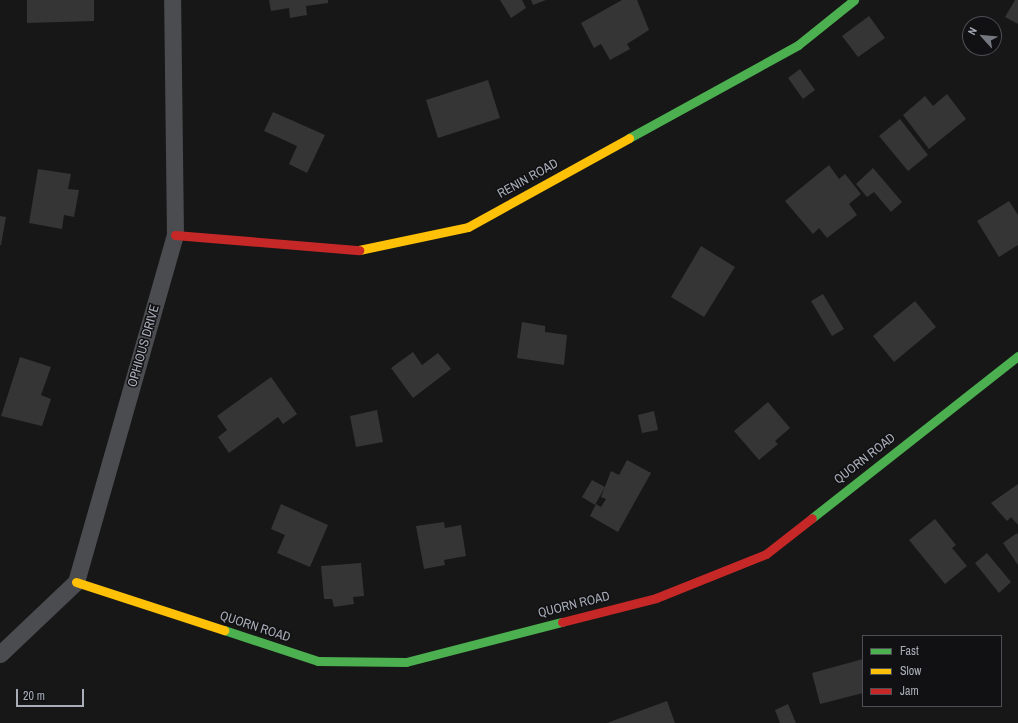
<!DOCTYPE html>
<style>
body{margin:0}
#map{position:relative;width:1018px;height:723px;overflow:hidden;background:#171717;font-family:"Archivo Narrow",sans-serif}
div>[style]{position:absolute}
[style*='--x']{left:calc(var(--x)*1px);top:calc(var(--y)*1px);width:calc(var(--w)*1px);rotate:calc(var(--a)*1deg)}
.building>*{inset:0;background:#353536}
.street>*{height:17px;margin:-8.5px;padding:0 8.5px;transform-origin:8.5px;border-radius:8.5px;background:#4b4c50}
.fast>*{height:9px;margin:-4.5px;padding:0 4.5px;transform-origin:4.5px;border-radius:4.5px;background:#4caf50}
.slow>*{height:9px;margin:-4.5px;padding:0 4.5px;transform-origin:4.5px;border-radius:4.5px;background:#ffc107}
.jam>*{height:9px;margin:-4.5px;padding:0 4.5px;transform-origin:4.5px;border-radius:4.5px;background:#c62828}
span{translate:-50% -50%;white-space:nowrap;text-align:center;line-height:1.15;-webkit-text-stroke:3px #111113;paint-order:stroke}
.street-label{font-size:13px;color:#a8adb8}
.legend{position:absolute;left:862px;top:635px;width:140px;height:72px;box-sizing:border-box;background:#111113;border:1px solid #4d4f55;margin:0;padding:5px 7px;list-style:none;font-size:12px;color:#a8adb8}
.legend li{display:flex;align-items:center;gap:8px;height:20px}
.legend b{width:20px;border:1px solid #4d4f55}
.north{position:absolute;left:962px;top:16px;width:40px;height:40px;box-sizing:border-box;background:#111113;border:1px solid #4d4f55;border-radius:50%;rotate:297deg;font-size:11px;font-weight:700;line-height:16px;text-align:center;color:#a8adb8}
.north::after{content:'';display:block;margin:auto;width:14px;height:18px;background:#757880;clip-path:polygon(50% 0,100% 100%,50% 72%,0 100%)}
.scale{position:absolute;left:16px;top:689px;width:68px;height:18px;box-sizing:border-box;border:2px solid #a8adb8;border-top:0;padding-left:5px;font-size:12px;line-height:14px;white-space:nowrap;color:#a8adb8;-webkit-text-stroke:3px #111113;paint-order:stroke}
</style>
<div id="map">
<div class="building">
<i style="clip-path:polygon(27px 0,94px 0,94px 21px,27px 23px)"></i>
<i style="clip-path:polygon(269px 0,328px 0,328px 3px,306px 6px,307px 15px,290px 18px,289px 8px,271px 11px)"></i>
<i style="clip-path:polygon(500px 0,522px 0,526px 8px,511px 18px)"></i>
<i style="clip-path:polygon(531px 0,546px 0,533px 5px)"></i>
<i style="clip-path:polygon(622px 0,637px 0,649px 30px,627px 44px,630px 49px,610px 60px,601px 44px,594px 48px,581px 23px)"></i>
<i style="clip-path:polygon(1015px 0,1018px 0,1018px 24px,1005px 17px)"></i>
<i style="clip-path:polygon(869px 16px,885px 38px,858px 57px,842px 36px)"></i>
<i style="clip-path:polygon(800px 69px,815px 90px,803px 99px,788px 78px)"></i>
<i style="clip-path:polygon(488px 80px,500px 118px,438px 138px,426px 100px)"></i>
<i style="clip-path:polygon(947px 94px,966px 119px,929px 149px,903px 115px,925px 96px,933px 106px)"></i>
<i style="clip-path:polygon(273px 112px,325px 135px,307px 173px,289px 164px,297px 146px,264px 131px)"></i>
<i style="clip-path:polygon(900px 119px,928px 155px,908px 171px,879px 136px)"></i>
<i style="clip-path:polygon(829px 165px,839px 179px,845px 174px,861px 194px,849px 204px,857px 215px,827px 238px,819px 228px,813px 234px,785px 201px)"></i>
<i style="clip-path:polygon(873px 168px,902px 202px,891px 212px,874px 192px,867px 197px,856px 184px)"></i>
<i style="clip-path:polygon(38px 169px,71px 174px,68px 189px,79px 190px,74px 217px,64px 215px,62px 229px,29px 223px)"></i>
<i style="clip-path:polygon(1009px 201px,1018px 215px,1018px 245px,999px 257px,977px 221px)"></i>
<i style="clip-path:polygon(0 216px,6px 217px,1px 245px,0 245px)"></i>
<i style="clip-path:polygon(701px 246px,735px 267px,704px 317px,671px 297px)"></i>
<i style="clip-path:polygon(823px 294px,844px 329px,832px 336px,811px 301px)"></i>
<i style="clip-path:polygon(915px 301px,936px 327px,894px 362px,873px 336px)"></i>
<i style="clip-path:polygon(522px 322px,545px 326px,545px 332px,567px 335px,564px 365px,517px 358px)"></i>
<i style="clip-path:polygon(413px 352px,422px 365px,438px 353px,451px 369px,413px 398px,391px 368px)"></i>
<i style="clip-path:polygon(20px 357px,51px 367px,41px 395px,51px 399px,42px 426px,1px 416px)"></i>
<i style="clip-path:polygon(271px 377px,297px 414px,283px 424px,278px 417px,229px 453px,218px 437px,227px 430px,217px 416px)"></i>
<i style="clip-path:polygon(768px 402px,790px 428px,775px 441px,778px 444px,759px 460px,734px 431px)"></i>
<i style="clip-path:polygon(377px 410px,383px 442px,356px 447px,350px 416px)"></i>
<i style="clip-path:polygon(654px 411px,658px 430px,642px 433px,638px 415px)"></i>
<i style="clip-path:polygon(627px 460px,651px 473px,618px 532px,590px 516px,596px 504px,601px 507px,606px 499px,601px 497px,611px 471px,619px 475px)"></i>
<i style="clip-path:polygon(592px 480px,605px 487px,595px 505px,582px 497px)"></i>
<i style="clip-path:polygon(1018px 484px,1018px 525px,1011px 517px,1007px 521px,991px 503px)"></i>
<i style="clip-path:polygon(281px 504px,328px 525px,310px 567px,277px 553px,285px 535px,271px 529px)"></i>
<i style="clip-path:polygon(935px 519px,956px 545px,952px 548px,967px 566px,945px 584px,909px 540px)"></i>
<i style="clip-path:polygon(444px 522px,445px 528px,461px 525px,466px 556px,444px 560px,445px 565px,424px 569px,416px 526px)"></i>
<i style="clip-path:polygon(1017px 533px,1018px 535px,1018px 565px,1003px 543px)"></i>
<i style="clip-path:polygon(987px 553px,1011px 582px,999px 593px,975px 563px)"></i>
<i style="clip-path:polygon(361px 563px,364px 596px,353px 597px,354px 604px,334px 607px,332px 599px,324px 599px,321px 566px)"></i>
<i style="clip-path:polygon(863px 659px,863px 693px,820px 704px,812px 673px)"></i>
<i style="clip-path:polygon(667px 701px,675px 723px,607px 723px)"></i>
<i style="clip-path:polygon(788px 704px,796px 723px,780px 723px,775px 710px)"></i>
</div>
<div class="street">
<i style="--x:0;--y:654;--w:105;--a:-43.5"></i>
<i style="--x:76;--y:582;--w:361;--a:-74.1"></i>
<i style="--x:175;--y:235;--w:235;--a:-90.7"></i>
</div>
<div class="fast">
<i style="--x:629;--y:138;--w:193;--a:-28.8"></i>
<i style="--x:798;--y:45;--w:72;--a:-38.8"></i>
<i style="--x:812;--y:518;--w:262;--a:-38.2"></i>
<i style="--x:224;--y:630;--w:99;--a:18.3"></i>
<i style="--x:318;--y:661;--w:88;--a:0.7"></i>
<i style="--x:406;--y:662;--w:161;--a:-14.4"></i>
</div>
<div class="slow">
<i style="--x:359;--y:250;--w:111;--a:-11.9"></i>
<i style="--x:468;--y:227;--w:184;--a:-28.9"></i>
<i style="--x:76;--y:582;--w:156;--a:18"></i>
</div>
<div class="jam">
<i style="--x:175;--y:235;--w:185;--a:4.7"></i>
<i style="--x:562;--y:622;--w:97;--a:-14.3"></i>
<i style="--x:656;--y:598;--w:118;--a:-21.8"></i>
<i style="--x:766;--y:554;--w:58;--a:-38"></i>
</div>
<div class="street-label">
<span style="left:528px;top:179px;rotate:-29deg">RENIN ROAD</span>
<span style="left:144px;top:346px;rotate:-74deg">OPHIOUS DRIVE</span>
<span style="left:865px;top:459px;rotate:-38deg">QUORN ROAD</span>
<span style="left:574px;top:605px;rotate:-14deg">QUORN ROAD</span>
<span style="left:255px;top:627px;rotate:18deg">QUORN ROAD</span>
</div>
<ul class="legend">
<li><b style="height:5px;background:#4caf50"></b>Fast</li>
<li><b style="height:5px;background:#ffc107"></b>Slow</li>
<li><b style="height:5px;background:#c62828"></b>Jam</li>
</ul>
<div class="north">N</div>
<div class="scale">20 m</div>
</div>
